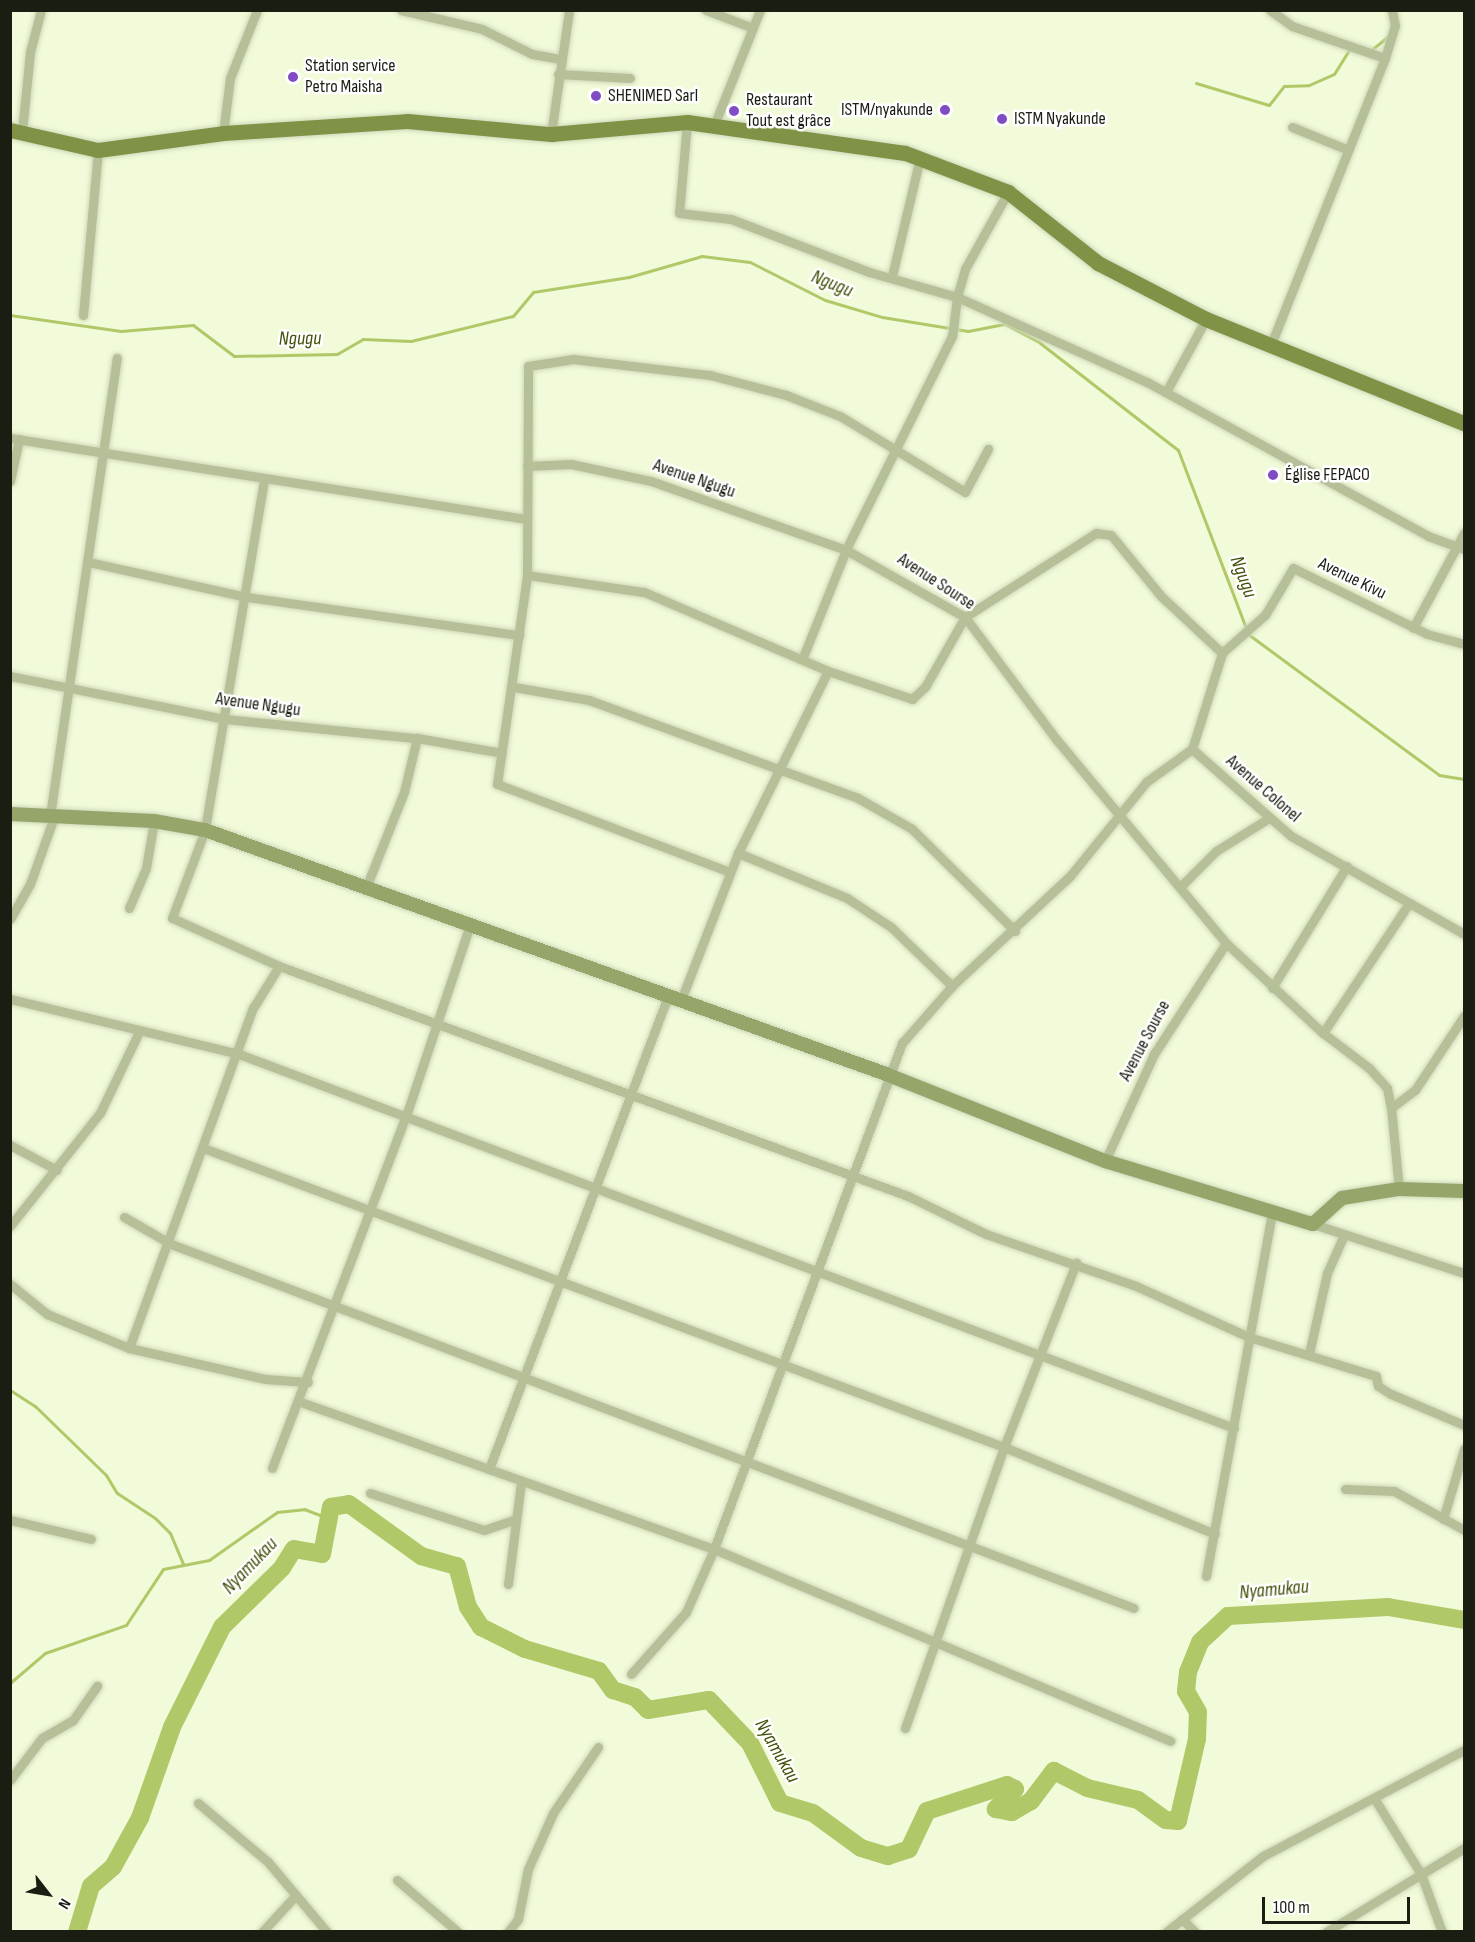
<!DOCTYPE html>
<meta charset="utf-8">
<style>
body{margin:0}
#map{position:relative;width:1475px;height:1942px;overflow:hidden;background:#f1fbd9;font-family:"Sofia Sans Condensed",sans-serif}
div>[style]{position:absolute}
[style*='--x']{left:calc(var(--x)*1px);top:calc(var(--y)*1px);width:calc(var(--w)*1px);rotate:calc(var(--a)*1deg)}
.stream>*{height:3px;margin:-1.5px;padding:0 1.5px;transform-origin:1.5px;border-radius:1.5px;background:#b1c869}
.river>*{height:18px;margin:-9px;padding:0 9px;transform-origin:9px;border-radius:9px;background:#b1c869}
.roads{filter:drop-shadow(0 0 2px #cfd7b9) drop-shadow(0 0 2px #cfd7b9)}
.street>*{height:9px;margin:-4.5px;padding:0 4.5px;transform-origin:4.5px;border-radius:4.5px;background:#b5c099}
.secondary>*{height:14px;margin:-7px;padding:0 7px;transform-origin:7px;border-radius:7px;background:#96a56a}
.primary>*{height:15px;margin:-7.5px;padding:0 7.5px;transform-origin:7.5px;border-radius:7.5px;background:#809245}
.dots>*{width:16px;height:16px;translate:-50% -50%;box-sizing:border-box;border:3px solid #fff;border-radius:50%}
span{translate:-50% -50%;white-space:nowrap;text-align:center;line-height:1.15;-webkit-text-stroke:5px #fff;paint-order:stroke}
.poi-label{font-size:18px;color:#1a1d11}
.left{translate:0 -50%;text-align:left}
.right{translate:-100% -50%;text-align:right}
.street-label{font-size:18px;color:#1a1d11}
.water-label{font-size:20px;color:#44510a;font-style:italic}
.frame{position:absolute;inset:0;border:12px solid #1a1d11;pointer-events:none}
.north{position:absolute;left:18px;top:1864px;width:60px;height:60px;-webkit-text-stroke:4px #fff;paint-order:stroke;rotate:121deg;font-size:16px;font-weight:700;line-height:24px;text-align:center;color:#1a1d11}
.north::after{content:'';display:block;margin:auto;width:21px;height:27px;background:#1a1d11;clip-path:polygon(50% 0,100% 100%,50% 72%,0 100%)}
.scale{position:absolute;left:1262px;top:1897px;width:148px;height:27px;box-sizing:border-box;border:3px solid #1a1d11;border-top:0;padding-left:8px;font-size:18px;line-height:21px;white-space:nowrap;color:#1a1d11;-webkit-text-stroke:4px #fff;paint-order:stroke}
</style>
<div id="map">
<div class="stream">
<i style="--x:1370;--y:51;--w:22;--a:-39"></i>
<i style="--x:1196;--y:83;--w:76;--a:16.8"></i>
<i style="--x:1269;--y:105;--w:24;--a:-52"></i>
<i style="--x:1284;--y:86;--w:25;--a:-2"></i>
<i style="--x:1309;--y:85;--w:27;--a:-24"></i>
<i style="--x:1334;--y:74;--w:32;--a:-58"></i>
<i style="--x:10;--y:315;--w:112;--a:8.2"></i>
<i style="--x:121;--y:331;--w:72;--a:-4.8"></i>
<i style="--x:193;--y:325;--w:51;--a:37.1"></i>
<i style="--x:234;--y:356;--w:103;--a:-1.1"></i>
<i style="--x:337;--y:354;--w:30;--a:-30"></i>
<i style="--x:363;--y:339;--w:48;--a:2.4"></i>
<i style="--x:411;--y:341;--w:105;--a:-13.8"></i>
<i style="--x:513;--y:316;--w:31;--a:-50"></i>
<i style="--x:533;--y:292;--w:97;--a:-8.9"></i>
<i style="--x:629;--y:277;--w:76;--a:-16"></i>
<i style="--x:702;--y:256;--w:48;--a:7.1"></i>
<i style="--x:750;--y:262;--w:84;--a:26.9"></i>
<i style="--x:825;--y:300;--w:59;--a:16.6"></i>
<i style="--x:882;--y:317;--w:87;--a:9.2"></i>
<i style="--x:968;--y:331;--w:38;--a:-11"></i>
<i style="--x:1005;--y:324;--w:40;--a:28"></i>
<i style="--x:1040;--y:343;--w:175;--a:37.8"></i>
<i style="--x:1178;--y:450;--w:191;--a:69.1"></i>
<i style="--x:1248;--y:634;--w:237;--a:36.4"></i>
<i style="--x:1439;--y:775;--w:25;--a:9"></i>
<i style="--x:10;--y:1390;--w:30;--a:33"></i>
<i style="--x:35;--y:1406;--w:99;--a:44.2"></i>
<i style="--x:106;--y:1475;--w:21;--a:59"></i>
<i style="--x:117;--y:1493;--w:45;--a:33.3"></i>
<i style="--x:155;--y:1518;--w:21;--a:45"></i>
<i style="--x:170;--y:1533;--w:34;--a:67"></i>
<i style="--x:10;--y:1683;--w:46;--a:-40.6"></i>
<i style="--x:45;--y:1653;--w:86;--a:-19.1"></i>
<i style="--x:126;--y:1625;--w:67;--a:-56.5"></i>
<i style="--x:163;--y:1569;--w:47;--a:-11.1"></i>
<i style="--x:209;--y:1560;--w:83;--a:-35.2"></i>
<i style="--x:277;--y:1512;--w:27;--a:-6"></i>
<i style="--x:304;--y:1509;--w:25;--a:21"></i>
</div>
<div class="river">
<i style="--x:77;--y:1932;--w:48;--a:-73.1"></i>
<i style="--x:91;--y:1886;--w:29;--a:-41"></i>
<i style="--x:113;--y:1867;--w:56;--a:-61.1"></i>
<i style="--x:140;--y:1818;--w:96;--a:-70.6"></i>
<i style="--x:172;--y:1727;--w:112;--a:-63.4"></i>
<i style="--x:222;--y:1627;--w:84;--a:-44.5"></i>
<i style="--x:282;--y:1568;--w:22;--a:-58"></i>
<i style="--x:294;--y:1549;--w:28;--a:10"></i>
<i style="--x:322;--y:1554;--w:48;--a:-79.2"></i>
<i style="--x:331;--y:1507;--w:18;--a:-9"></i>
<i style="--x:349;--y:1504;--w:89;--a:35.8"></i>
<i style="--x:421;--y:1556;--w:37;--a:16"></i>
<i style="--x:457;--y:1566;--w:42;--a:75"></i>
<i style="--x:468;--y:1607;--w:24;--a:57"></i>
<i style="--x:481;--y:1627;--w:49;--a:26.6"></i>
<i style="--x:525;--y:1649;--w:77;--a:16.6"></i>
<i style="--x:599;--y:1671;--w:24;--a:54"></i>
<i style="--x:613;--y:1690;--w:23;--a:18"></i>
<i style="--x:635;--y:1697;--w:18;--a:45"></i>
<i style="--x:648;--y:1710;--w:62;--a:-9.3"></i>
<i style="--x:709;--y:1700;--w:59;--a:46.4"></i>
<i style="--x:750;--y:1743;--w:67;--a:63.4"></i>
<i style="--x:780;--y:1803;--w:34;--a:17"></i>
<i style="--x:813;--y:1813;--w:59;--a:36.1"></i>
<i style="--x:861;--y:1848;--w:28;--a:17"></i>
<i style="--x:888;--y:1856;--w:22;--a:-18"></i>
<i style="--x:909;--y:1849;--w:42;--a:-64.7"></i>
<i style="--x:927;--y:1811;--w:84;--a:-18"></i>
<i style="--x:1007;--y:1785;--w:9;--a:27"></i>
<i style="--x:1015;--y:1789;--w:28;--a:134"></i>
<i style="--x:996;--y:1809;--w:16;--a:11"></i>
<i style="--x:1012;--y:1812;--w:22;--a:-30"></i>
<i style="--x:1031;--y:1801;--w:38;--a:-53"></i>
<i style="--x:1054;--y:1771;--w:37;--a:27"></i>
<i style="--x:1087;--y:1788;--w:52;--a:13.2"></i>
<i style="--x:1138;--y:1800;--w:34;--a:36"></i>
<i style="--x:1166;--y:1820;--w:12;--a:5"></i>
<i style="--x:1178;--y:1821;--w:84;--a:-77"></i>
<i style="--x:1197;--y:1739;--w:27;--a:-88"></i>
<i style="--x:1198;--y:1712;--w:24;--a:-120"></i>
<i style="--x:1186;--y:1691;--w:19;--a:-84"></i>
<i style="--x:1188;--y:1672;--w:32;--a:-68"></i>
<i style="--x:1200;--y:1642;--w:38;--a:-43"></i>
<i style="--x:1228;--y:1616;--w:160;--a:-3.2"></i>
<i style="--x:1388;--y:1607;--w:77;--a:9.7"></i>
</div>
<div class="roads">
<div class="street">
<i style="--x:401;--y:10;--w:83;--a:13.2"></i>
<i style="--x:482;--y:29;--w:56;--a:26.6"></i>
<i style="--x:532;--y:54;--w:28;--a:10"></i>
<i style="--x:706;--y:10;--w:50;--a:21"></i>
<i style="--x:1270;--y:10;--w:27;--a:36"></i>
<i style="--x:1292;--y:26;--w:98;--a:19"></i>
<i style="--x:558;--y:74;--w:72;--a:3.2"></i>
<i style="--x:687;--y:122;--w:91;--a:95"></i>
<i style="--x:679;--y:213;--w:52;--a:6.6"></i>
<i style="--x:731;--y:219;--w:148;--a:21"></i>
<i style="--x:869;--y:272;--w:91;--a:15.9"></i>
<i style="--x:957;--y:297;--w:39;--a:97"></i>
<i style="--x:952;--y:336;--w:239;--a:116.4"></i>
<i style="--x:846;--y:550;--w:115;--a:111.9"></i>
<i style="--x:715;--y:123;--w:122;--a:-68.3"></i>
<i style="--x:1292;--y:127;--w:58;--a:22.2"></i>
<i style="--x:22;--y:131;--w:79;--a:-84.2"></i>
<i style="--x:30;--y:52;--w:43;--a:-75.3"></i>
<i style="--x:223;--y:133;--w:55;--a:-82.7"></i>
<i style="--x:230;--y:78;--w:73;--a:-68.3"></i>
<i style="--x:551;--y:134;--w:125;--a:-81.7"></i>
<i style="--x:1008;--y:192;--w:88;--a:119.2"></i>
<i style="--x:965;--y:269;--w:29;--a:106"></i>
<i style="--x:957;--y:297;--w:208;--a:24.1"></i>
<i style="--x:1147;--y:382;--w:320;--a:28.7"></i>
<i style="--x:1428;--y:536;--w:38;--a:20"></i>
<i style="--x:892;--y:276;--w:117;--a:-76.7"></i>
<i style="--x:83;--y:315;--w:166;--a:-84.8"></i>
<i style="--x:1270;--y:347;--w:311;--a:-68.3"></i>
<i style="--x:1385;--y:58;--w:34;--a:-73"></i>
<i style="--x:1395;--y:26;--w:16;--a:-101"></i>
<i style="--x:1166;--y:392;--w:83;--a:-61.3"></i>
<i style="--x:10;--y:438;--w:522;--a:8.92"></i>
<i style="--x:527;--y:466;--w:44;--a:-2.6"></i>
<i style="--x:571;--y:464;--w:82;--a:12"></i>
<i style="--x:651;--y:481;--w:207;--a:19.5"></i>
<i style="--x:846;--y:550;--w:137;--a:29.4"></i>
<i style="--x:965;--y:617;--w:152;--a:53.3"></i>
<i style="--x:1056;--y:739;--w:266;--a:50.2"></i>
<i style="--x:1226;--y:943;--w:132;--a:42.9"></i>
<i style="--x:1323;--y:1033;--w:58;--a:37.3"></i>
<i style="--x:1369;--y:1068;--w:27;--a:48"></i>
<i style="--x:1387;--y:1088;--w:20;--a:79"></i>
<i style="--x:264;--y:480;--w:355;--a:99.6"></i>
<i style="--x:205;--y:830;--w:94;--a:110.6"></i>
<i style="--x:172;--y:918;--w:117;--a:24.2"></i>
<i style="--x:279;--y:966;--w:670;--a:20.09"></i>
<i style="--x:908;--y:1196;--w:87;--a:26"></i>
<i style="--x:986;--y:1234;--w:159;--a:19.1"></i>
<i style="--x:1136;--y:1286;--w:124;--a:24.3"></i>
<i style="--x:1249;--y:1337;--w:133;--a:17.1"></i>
<i style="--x:1376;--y:1376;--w:10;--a:79"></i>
<i style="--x:1378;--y:1386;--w:15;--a:32"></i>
<i style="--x:1391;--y:1394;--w:79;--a:23"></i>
<i style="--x:10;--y:481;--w:43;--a:-77.9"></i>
<i style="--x:89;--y:562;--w:162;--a:12.5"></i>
<i style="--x:247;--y:597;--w:275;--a:8"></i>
<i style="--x:527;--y:575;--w:118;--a:8.3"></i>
<i style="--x:644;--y:592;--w:200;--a:23.2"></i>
<i style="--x:828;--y:671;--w:89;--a:18.4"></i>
<i style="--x:912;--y:699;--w:18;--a:-43"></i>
<i style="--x:925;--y:687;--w:81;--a:-60.3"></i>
<i style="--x:965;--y:617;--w:156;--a:-32.7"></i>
<i style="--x:1096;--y:533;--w:15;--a:8"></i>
<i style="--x:1111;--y:535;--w:79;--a:50.7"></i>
<i style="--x:1161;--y:596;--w:83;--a:43.1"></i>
<i style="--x:1413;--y:628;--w:108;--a:-61.8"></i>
<i style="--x:10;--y:676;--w:219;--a:11.3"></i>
<i style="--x:225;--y:719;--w:193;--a:5.7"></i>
<i style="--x:417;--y:738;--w:86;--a:10"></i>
<i style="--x:514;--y:687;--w:76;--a:9.8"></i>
<i style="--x:589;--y:700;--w:284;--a:20"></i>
<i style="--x:856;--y:797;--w:64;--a:29.7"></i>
<i style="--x:912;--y:829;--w:145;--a:44.7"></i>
<i style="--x:1192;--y:749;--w:132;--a:41.3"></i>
<i style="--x:1291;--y:836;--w:199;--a:29.5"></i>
<i style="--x:50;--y:816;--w:463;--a:-81.7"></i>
<i style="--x:738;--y:853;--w:118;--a:22.4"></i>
<i style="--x:847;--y:898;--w:53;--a:33.4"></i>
<i style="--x:891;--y:927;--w:85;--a:44"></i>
<i style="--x:730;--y:872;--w:249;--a:-159.3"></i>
<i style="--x:497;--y:784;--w:211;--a:-81.8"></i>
<i style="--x:527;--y:575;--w:209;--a:-89.7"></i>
<i style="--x:528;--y:366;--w:46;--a:-8.8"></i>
<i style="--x:573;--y:359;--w:138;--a:6.7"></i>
<i style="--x:710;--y:375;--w:79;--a:14.7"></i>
<i style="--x:786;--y:395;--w:58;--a:21.3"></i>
<i style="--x:840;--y:416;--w:146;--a:31.3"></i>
<i style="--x:965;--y:492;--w:49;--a:-61.9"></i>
<i style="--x:1181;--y:886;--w:49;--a:-45"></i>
<i style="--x:1216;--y:851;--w:62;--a:-31.9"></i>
<i style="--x:365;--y:890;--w:105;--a:-68.3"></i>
<i style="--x:404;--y:792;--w:56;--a:-76.5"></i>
<i style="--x:129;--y:908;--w:43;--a:-67"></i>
<i style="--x:146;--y:868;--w:48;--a:-80.3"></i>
<i style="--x:10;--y:919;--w:40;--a:-60.3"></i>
<i style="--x:30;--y:884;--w:71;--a:-70.3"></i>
<i style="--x:1272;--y:988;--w:143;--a:-58.4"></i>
<i style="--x:10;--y:999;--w:236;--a:13.5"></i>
<i style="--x:239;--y:1054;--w:1063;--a:20.6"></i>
<i style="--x:681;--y:1000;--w:158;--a:-68.8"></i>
<i style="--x:738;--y:853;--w:203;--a:-63.7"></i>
<i style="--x:1323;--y:1033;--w:156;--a:-56.5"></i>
<i style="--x:10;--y:1145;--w:53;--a:28"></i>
<i style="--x:206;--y:1149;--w:852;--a:20.48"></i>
<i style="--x:1004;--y:1447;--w:228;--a:22.4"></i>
<i style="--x:1105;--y:1161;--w:118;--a:-65.4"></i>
<i style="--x:1154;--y:1054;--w:132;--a:-57"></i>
<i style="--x:1399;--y:1189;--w:81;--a:-95.6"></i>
<i style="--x:1391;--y:1108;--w:30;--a:-37"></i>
<i style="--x:1415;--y:1090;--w:89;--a:-56.5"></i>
<i style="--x:124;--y:1217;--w:54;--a:29.9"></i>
<i style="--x:171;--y:1244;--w:1029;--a:20.71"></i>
<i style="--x:1313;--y:1224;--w:159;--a:18"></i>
<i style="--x:10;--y:1226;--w:144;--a:-51.5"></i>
<i style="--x:100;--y:1113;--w:90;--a:-64.3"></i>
<i style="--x:10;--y:1284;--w:48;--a:39"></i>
<i style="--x:47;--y:1314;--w:89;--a:22.5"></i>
<i style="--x:129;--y:1348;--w:139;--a:12.8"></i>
<i style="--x:265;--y:1379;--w:43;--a:4"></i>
<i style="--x:129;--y:1348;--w:362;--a:-70"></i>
<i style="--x:253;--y:1008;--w:49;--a:-58.2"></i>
<i style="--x:1309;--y:1354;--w:83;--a:-77.5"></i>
<i style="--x:1327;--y:1273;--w:42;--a:-65.9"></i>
<i style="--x:298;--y:1401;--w:442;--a:19.6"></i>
<i style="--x:714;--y:1549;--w:495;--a:22.8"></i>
<i style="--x:272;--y:1468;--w:380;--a:-69.2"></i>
<i style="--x:407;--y:1113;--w:198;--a:-71.5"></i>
<i style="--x:489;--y:1469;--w:506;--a:-69.27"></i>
<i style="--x:1345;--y:1489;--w:49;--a:2.3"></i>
<i style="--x:1394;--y:1491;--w:80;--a:29.1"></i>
<i style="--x:370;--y:1493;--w:120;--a:18"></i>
<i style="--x:484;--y:1530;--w:34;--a:-19"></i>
<i style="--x:1443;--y:1519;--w:73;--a:-73.3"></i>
<i style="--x:10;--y:1520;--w:83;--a:13.2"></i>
<i style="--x:1206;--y:1576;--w:369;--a:-79.7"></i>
<i style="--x:508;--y:1584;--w:102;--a:-82.7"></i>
<i style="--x:631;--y:1674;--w:83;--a:-48.4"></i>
<i style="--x:686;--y:1612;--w:69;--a:-66"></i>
<i style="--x:714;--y:1549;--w:540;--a:-69.62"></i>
<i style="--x:902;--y:1043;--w:76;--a:-48.7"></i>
<i style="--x:952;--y:986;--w:161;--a:-43"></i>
<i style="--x:1070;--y:876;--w:121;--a:-51"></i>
<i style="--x:1146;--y:782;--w:57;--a:-35.7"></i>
<i style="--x:1192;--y:749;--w:101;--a:-72.6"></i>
<i style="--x:1222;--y:653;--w:57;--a:-41.5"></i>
<i style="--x:1265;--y:615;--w:55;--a:-59.2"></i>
<i style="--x:1293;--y:568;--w:149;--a:26.2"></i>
<i style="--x:1427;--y:634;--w:38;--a:15"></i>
<i style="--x:905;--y:1728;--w:298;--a:-70.6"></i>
<i style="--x:1004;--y:1447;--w:198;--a:-68.6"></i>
<i style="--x:10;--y:1780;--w:53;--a:-52.7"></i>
<i style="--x:42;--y:1738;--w:36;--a:-30"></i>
<i style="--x:73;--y:1720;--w:42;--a:-54.8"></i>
<i style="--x:1374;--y:1798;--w:89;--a:58.3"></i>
<i style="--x:1421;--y:1874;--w:62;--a:70.1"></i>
<i style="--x:198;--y:1803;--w:92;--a:40.1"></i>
<i style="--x:268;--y:1862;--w:92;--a:49.9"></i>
<i style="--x:397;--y:1880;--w:80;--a:40.4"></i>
<i style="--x:1182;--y:1919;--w:18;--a:45"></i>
<i style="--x:262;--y:1932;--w:49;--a:-47.5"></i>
<i style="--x:508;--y:1932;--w:16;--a:-52"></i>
<i style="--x:518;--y:1919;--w:51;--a:-78.7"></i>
<i style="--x:528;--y:1869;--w:61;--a:-65.9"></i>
<i style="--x:553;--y:1813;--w:80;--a:-55.7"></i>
<i style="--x:1166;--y:1932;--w:123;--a:-38.1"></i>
<i style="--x:1263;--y:1856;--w:227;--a:-27.8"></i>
<i style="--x:1326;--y:1932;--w:162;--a:-31.3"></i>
</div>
<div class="secondary">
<i style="--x:10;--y:814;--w:144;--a:2.8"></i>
<i style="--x:154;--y:821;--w:52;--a:10"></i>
<i style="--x:205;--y:830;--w:723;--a:19.71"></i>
<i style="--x:886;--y:1074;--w:236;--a:21.7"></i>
<i style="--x:1105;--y:1161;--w:217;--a:16.9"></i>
<i style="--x:1313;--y:1224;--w:39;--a:-42"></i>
<i style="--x:1342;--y:1198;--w:58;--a:-9"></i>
<i style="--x:1399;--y:1189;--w:65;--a:1.8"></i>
</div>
<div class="primary">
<i style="--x:10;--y:130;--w:90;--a:12.8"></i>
<i style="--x:98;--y:150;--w:126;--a:-7.7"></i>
<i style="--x:223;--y:133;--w:184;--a:-3.7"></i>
<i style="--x:407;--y:121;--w:145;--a:5.2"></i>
<i style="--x:551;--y:134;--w:137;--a:-5"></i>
<i style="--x:687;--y:122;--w:220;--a:8.1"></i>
<i style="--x:905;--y:153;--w:110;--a:20.7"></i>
<i style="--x:1008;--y:192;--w:115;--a:38.3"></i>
<i style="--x:1098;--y:263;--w:122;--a:27.4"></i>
<i style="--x:1206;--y:319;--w:278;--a:22"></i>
</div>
</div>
<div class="dots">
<i style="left:293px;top:77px;background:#804cc4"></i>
<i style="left:596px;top:96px;background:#804cc4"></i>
<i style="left:945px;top:110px;background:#804cc4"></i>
<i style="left:734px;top:111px;background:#804cc4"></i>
<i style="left:1002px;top:119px;background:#804cc4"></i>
<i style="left:1273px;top:475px;background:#804cc4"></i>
</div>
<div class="poi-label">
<span class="left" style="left:305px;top:77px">Station service<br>Petro Maisha</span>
<span class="left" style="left:608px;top:96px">SHENIMED Sarl</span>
<span class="left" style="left:746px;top:111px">Restaurant<br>Tout est grâce</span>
<span class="right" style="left:933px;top:110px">ISTM/nyakunde</span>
<span class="left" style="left:1014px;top:119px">ISTM Nyakunde</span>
<span class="left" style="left:1285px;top:475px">Église FEPACO</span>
</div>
<div class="street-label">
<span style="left:694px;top:479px;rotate:19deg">Avenue Ngugu</span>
<span style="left:1352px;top:579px;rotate:26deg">Avenue Kivu</span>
<span style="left:936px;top:582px;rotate:33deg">Avenue Sourse</span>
<span style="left:258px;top:705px;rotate:8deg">Avenue Ngugu</span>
<span style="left:1263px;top:789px;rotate:41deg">Avenue Colonel</span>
<span style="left:1145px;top:1041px;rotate:-62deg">Avenue Sourse</span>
</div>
<div class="water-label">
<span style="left:832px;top:284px;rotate:22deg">Ngugu</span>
<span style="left:300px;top:339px;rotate:-1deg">Ngugu</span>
<span style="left:1243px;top:577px;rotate:69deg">Ngugu</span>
<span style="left:250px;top:1566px;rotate:-46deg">Nyamukau</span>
<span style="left:1274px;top:1590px;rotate:-5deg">Nyamukau</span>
<span style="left:777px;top:1751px;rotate:60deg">Nyamukau</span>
</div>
<div class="frame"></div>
<div class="north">N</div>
<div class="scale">100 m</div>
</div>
